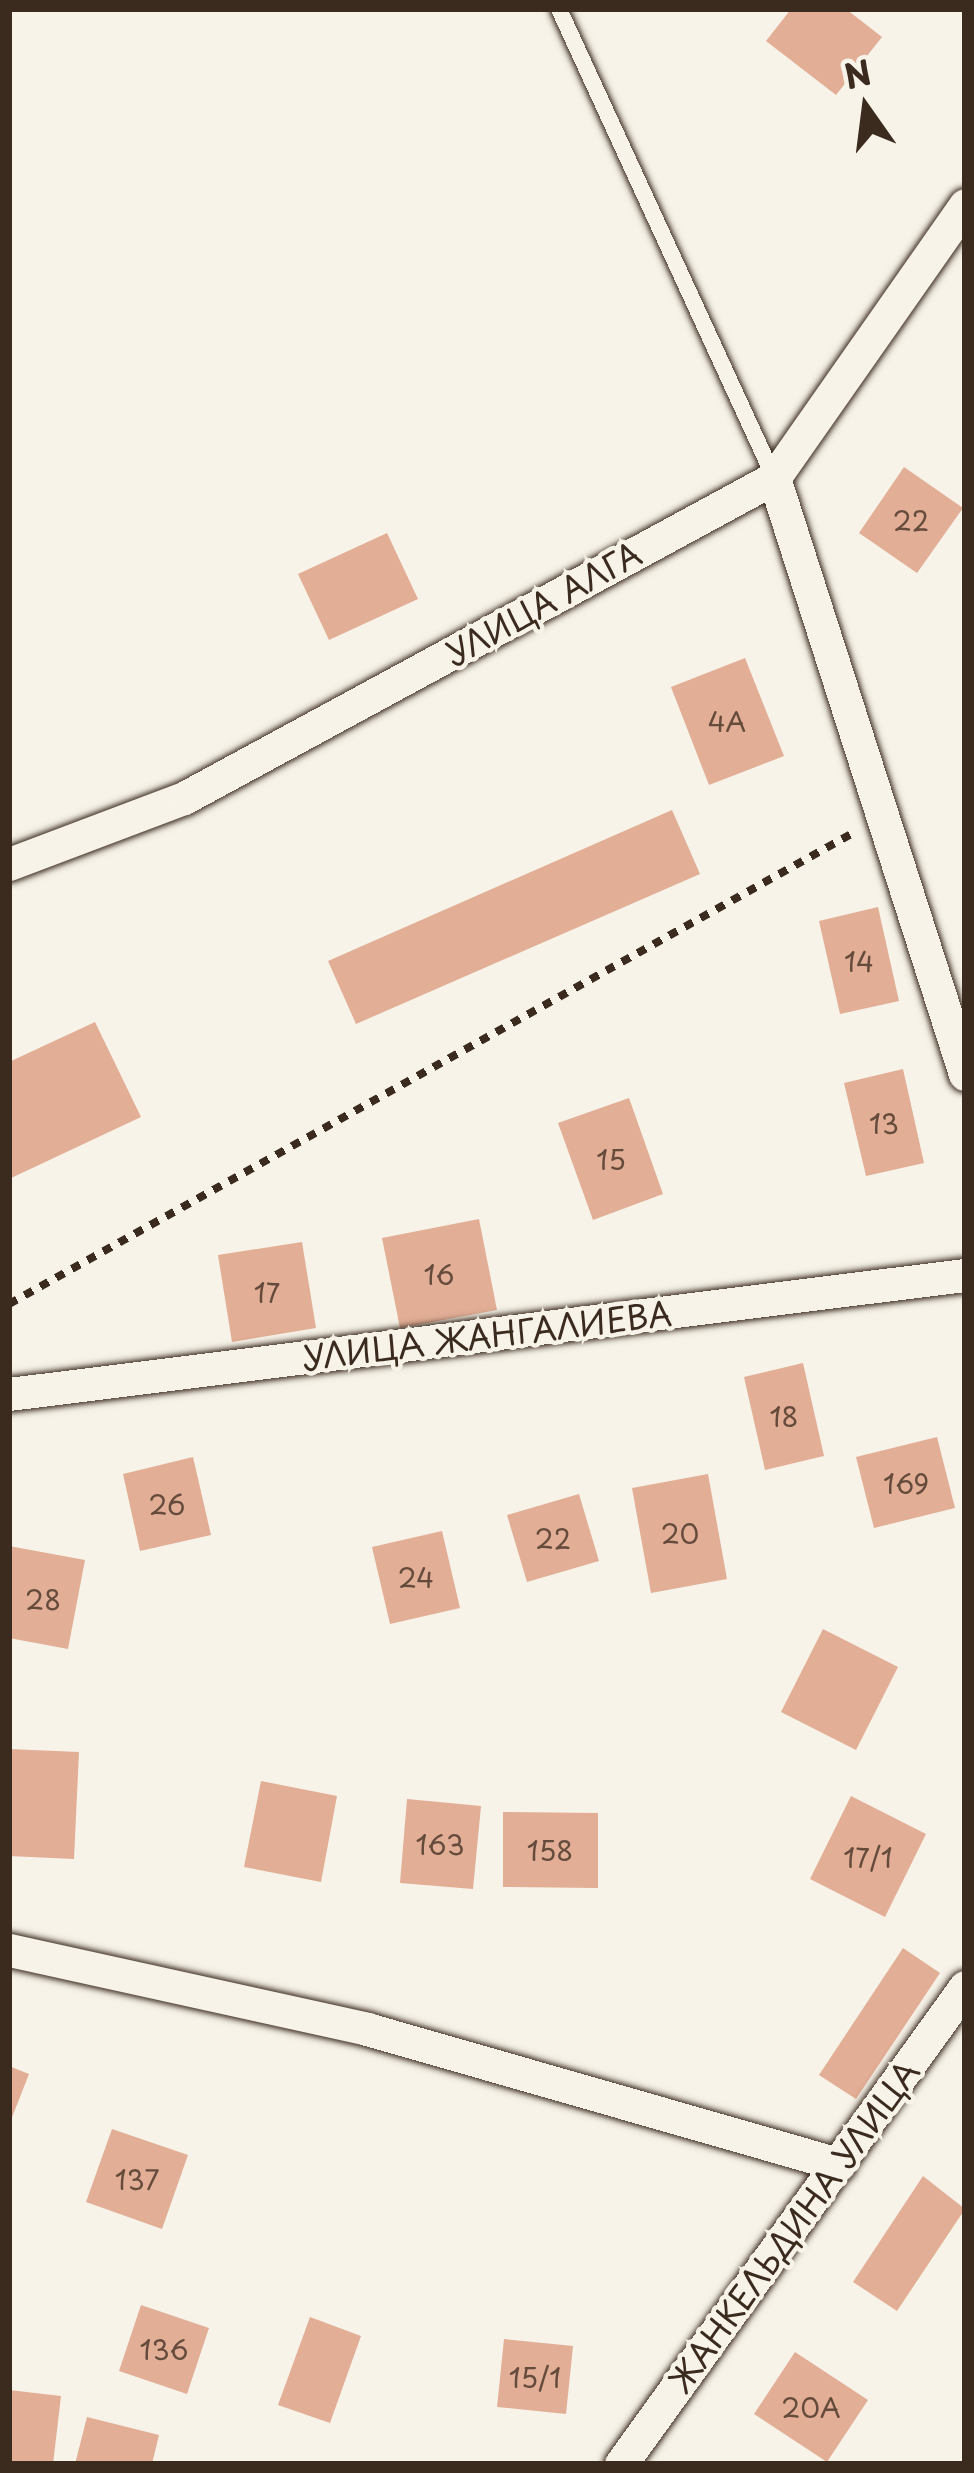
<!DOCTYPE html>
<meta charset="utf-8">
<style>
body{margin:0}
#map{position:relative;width:974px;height:2473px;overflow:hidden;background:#f7f3e8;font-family:"Playpen Sans",sans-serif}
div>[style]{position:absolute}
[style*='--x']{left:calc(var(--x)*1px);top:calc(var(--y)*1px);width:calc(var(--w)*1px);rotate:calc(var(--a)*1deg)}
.building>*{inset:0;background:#e2ae96}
.path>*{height:8px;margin-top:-4px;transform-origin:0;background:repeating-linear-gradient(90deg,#3b2a1e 0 9px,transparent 0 18px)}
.roads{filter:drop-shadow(0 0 3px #3b2a1e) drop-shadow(0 0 3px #3b2a1e)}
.service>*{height:16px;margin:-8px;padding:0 8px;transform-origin:8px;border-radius:8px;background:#f7f3e8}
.minor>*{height:33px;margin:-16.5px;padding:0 16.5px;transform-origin:16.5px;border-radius:16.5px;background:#f7f3e8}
span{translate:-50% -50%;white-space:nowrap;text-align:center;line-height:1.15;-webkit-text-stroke:9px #f7f3e8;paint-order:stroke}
.number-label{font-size:27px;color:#654b3c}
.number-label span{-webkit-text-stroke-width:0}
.street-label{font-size:33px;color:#3b2a1e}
.frame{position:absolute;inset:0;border:12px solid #3b2a1e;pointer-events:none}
.north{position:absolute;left:806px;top:48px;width:120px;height:120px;-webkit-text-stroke:9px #f7f3e8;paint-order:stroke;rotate:346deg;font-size:33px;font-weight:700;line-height:48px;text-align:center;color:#3b2a1e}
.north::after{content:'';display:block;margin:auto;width:42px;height:54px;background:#3b2a1e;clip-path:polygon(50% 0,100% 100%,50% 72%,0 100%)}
</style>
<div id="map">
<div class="building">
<i style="clip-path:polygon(791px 9px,846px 9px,882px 37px,836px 95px,766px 41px)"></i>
<i style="clip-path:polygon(904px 467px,963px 508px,917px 573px,859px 533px)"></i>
<i style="clip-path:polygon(387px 533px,418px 599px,329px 640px,298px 574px)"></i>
<i style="clip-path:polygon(745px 658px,784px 756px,709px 785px,671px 687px)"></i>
<i style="clip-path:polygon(672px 810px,700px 874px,356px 1024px,328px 961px)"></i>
<i style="clip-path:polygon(878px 907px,899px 1001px,840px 1014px,819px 921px)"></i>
<i style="clip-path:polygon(95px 1022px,141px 1117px,9px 1179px,9px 1062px)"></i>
<i style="clip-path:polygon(903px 1069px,924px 1163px,866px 1176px,844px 1083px)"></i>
<i style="clip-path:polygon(629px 1098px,663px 1194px,593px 1220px,558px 1123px)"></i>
<i style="clip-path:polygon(479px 1219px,497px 1310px,400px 1328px,382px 1238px)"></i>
<i style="clip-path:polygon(302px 1242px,316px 1328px,232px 1342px,218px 1255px)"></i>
<i style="clip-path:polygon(803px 1363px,824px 1456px,765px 1470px,744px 1377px)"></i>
<i style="clip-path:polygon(937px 1437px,955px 1508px,874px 1528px,856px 1457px)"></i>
<i style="clip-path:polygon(193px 1457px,211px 1535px,140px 1551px,123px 1474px)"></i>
<i style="clip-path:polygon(708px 1474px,727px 1579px,651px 1593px,632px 1488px)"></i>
<i style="clip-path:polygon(579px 1494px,599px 1561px,527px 1582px,507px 1515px)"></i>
<i style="clip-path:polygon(442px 1531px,460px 1608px,390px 1624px,372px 1547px)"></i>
<i style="clip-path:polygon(9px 1546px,85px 1560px,68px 1649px,9px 1638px)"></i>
<i style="clip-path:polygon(823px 1629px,898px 1667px,856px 1750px,781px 1712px)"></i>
<i style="clip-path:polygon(9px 1749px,79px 1752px,74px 1859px,9px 1856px)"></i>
<i style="clip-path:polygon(261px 1781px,337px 1796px,321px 1882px,244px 1867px)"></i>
<i style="clip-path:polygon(851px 1796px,926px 1834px,885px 1917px,810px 1879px)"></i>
<i style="clip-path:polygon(407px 1799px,481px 1806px,473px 1889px,400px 1883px)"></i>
<i style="clip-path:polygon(503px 1812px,598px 1813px,598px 1888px,503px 1887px)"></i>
<i style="clip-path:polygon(903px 1948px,940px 1973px,856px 2099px,819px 2075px)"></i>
<i style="clip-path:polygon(9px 2066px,29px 2074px,9px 2125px)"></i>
<i style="clip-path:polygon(112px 2129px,188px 2155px,162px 2229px,86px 2202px)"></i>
<i style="clip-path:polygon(923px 2176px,965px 2209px,897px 2311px,853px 2282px)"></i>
<i style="clip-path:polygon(141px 2305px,209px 2328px,187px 2394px,119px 2371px)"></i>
<i style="clip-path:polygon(310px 2317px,361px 2336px,330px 2423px,278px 2405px)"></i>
<i style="clip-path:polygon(504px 2339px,573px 2346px,566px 2414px,497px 2407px)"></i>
<i style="clip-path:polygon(795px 2352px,868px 2400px,827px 2462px,754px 2414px)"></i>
<i style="clip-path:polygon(9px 2390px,61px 2396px,53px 2464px,9px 2464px)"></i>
<i style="clip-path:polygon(87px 2417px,159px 2435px,152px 2464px,75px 2464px)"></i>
</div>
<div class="path">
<i style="--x:9;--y:1304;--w:964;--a:-29.17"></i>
</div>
<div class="roads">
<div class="service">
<i style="--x:559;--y:9;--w:515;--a:65.33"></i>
</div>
<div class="minor">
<i style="--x:774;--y:478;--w:626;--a:72.23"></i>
<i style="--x:9;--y:864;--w:187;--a:-20.7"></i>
<i style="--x:184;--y:798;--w:671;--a:-28.47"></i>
<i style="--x:774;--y:478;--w:333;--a:-55"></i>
<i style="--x:9;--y:1394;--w:963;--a:-7.1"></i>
<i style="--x:9;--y:1950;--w:367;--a:12.4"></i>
<i style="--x:367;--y:2029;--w:491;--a:16"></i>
<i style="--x:621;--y:2464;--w:588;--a:-54.2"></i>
</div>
</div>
<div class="number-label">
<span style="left:911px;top:520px">22</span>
<span style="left:727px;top:721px">4А</span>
<span style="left:859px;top:961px">14</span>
<span style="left:884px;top:1123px">13</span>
<span style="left:611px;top:1159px">15</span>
<span style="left:439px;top:1274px">16</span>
<span style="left:267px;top:1292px">17</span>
<span style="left:784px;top:1416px">18</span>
<span style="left:906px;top:1483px">169</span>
<span style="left:167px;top:1504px">26</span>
<span style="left:680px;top:1533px">20</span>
<span style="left:553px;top:1538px">22</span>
<span style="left:416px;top:1577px">24</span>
<span style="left:43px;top:1599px">28</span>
<span style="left:440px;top:1844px">163</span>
<span style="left:550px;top:1850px">158</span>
<span style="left:868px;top:1857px">17/1</span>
<span style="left:137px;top:2179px">137</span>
<span style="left:164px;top:2349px">136</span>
<span style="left:535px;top:2377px">15/1</span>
<span style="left:811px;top:2407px">20А</span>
</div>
<div class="street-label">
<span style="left:543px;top:603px;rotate:-29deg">УЛИЦА АЛГА</span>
<span style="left:487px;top:1335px;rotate:-7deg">УЛИЦА ЖАНГАЛИЕВА</span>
<span style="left:793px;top:2226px;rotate:-54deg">ЖАНКЕЛЬДИНА УЛИЦА</span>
</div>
<div class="frame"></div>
<div class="north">N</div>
</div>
